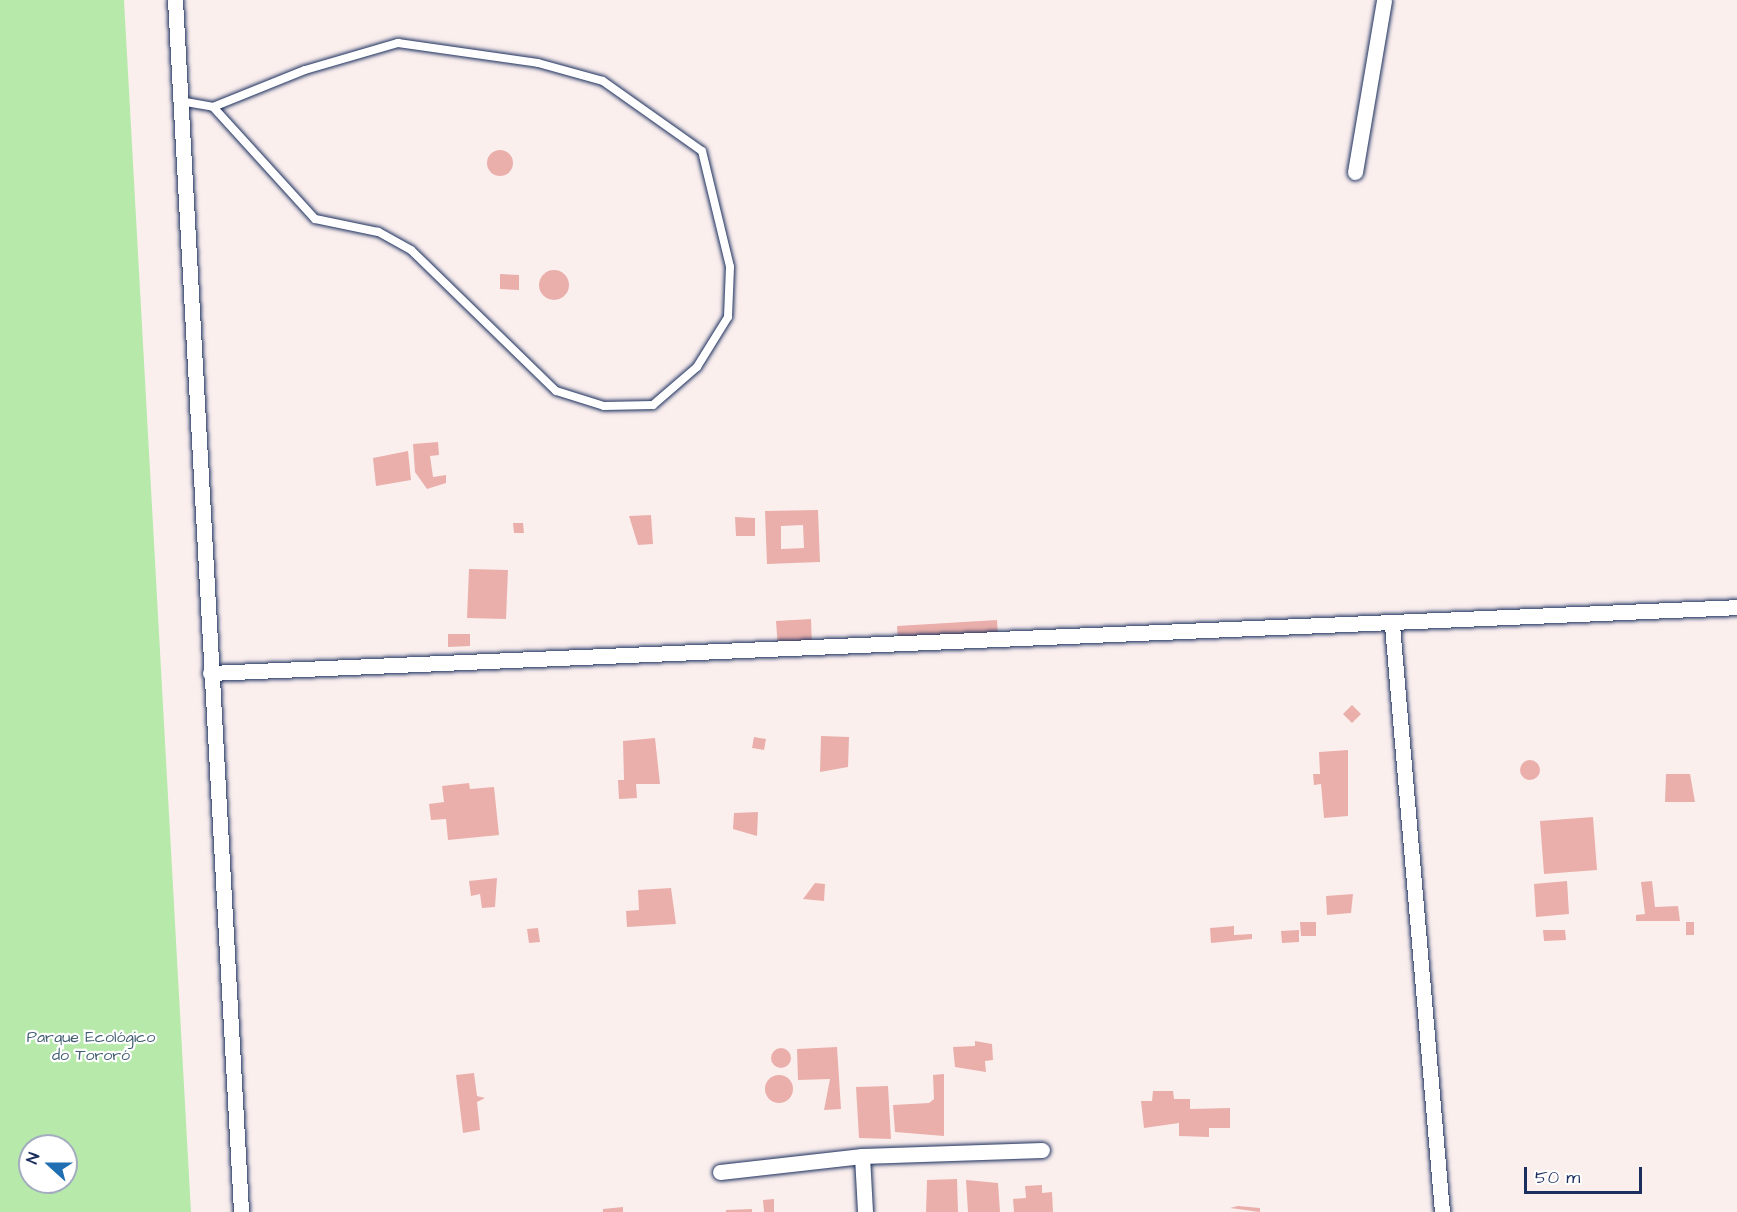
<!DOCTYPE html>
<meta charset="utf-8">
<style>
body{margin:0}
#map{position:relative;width:1737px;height:1212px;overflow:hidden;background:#fbefee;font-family:"Architects Daughter",sans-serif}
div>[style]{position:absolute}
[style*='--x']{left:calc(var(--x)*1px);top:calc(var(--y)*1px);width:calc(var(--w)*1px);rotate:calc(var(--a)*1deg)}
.green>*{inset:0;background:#b6e9aa}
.building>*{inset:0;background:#eaafab}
.round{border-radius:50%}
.roads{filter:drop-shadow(0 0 2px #1b2f5e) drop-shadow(0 0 2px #1b2f5e)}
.service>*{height:8px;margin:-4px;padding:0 4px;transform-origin:4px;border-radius:4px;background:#fff}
.minor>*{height:15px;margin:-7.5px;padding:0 7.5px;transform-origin:7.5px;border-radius:7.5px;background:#fff}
span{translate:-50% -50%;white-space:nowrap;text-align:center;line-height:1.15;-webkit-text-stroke:4.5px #fff;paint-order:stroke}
.park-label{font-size:16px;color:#425e71}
.north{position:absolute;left:18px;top:1134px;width:60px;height:60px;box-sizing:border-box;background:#fff;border:2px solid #a4acbf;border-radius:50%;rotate:291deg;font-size:16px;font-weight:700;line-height:24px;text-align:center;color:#1b2f5e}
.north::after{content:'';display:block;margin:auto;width:21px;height:27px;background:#1f6fb2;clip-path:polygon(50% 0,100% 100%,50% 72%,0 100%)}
.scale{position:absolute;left:1524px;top:1167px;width:118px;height:27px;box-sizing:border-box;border:3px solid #1b2f5e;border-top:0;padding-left:8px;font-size:18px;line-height:21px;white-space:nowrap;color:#1b2f5e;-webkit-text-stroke:4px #fff;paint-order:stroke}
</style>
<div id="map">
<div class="green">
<i style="clip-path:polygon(evenodd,0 0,124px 0,191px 1212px,0 1212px,0 0,30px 1146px,66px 1146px,66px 1182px,30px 1182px,30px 1146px)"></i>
</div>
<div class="building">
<i class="round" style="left:487px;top:150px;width:26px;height:26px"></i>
<i class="round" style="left:539px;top:270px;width:30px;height:30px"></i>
<i style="clip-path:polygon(500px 274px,519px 275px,519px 290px,500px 289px)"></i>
<i style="clip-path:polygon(438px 442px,439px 455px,430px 456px,433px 477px,446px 475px,446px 483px,427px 489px,415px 472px,413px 444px)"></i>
<i style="clip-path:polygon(408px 451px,411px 480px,376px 486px,373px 458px)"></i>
<i style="clip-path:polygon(evenodd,818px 510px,820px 562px,767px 564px,765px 511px,818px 510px,803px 525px,804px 548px,781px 549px,781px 526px,803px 525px)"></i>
<i style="clip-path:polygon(651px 515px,653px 544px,638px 545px,629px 516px)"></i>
<i style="clip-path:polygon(735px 517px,755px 518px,755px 536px,736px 536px)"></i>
<i style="clip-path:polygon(513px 523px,523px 523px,524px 533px,514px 533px)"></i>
<i style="clip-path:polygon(469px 569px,508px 570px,506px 619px,467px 618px)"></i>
<i style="clip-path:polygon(811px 619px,812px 647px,778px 648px,776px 621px)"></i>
<i style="clip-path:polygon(997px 620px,998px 635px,898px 640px,897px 626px)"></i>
<i style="clip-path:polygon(448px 634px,470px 634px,470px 646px,448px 647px)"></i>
<i style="clip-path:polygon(1352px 705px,1361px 714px,1352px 723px,1343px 714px)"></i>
<i style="clip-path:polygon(821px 736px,849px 737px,848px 767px,820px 772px)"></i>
<i style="clip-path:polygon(754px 737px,766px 739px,764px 750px,752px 748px)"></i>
<i style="clip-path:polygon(655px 738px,660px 784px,636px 784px,637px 798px,619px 799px,618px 780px,624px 780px,623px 741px)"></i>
<i style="clip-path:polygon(1348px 750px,1348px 816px,1324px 818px,1321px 784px,1314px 785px,1313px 774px,1320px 774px,1319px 752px)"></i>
<i class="round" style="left:1520px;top:760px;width:20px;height:20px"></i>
<i style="clip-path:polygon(1666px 774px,1690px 774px,1695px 802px,1665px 802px)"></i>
<i style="clip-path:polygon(469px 783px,470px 789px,494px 787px,499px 835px,448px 840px,446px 819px,431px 820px,429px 804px,444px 802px,442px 786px)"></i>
<i style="clip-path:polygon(758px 812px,757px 836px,733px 829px,734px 813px)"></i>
<i style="clip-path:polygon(1593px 817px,1597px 870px,1544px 874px,1540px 821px)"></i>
<i style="clip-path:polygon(497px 878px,495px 907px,482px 908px,480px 894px,471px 896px,469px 881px)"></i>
<i style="clip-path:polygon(1567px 881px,1569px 914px,1536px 917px,1534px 884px)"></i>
<i style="clip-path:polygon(1652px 881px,1655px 907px,1678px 906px,1680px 921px,1636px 921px,1636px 915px,1645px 914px,1641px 882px)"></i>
<i style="clip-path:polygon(815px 883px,825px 884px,824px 901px,803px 899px)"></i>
<i style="clip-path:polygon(671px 888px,676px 924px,627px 927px,626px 911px,639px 910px,638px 890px)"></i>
<i style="clip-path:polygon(1353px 894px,1351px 913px,1327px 915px,1326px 896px)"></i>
<i style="clip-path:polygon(1300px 922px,1316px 922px,1316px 936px,1301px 936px)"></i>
<i style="clip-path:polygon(1686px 922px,1694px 922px,1694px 935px,1686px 935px)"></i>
<i style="clip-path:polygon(1234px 926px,1234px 935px,1252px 934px,1252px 939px,1211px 943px,1210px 928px)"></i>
<i style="clip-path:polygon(538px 928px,540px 942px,529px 943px,527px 929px)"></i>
<i style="clip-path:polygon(1299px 930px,1299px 942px,1282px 943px,1281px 931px)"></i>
<i style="clip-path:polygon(1543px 930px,1565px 930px,1566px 940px,1544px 941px)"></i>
<i style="clip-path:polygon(975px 1041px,992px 1044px,993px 1060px,985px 1061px,986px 1072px,955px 1067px,953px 1047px,975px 1046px)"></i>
<i style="clip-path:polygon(837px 1047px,841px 1109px,824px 1110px,830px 1079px,798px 1080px,797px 1049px)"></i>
<i class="round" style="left:771px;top:1048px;width:20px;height:20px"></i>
<i style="clip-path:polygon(474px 1073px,477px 1096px,485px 1098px,477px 1102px,480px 1130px,463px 1133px,456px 1075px)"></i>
<i style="clip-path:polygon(944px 1074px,944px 1136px,895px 1132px,893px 1105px,929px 1103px,934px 1099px,933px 1075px)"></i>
<i class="round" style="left:765px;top:1075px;width:28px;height:28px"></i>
<i style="clip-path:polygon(888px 1086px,891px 1139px,859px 1138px,856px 1087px)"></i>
<i style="clip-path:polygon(1153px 1091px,1173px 1091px,1174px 1099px,1190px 1099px,1190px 1109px,1230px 1108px,1230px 1128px,1209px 1128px,1209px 1137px,1179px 1136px,1179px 1123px,1144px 1128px,1141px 1101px,1152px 1101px)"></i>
<i style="clip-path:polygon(957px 1179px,958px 1212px,926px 1212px,927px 1180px)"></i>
<i style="clip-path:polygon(966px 1180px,998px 1183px,1000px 1212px,968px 1212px)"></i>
<i style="clip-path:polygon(1042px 1185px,1042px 1193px,1052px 1192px,1053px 1212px,1014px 1212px,1013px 1199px,1026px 1198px,1025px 1186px)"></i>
<i style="clip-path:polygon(774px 1199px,774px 1212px,764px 1212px,763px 1200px)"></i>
<i style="clip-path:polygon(623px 1207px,623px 1212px,603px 1212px,603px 1209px)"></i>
<i style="clip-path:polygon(1230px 1208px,1238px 1206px,1260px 1208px,1260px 1212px)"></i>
<i style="clip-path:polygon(752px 1209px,752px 1212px,726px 1212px,726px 1210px)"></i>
</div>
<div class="roads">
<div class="service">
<i style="--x:180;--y:101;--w:34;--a:10"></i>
<i style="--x:213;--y:107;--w:99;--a:-21.9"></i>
<i style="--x:305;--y:70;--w:97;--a:-16.2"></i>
<i style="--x:398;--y:43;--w:141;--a:8.1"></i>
<i style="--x:538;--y:63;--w:67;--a:15.5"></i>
<i style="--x:603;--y:81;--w:121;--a:35.3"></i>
<i style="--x:702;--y:151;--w:119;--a:76.4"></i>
<i style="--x:730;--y:267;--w:50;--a:92.3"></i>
<i style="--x:728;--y:317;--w:59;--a:121.8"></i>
<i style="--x:697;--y:367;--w:58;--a:139.2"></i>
<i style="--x:653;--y:405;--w:49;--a:178.8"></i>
<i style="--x:604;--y:406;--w:50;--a:-162.6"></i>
<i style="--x:556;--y:391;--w:202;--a:-135.8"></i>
<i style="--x:411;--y:250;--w:38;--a:-151"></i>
<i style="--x:378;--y:232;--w:64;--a:-168.3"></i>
<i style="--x:315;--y:219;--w:151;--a:-132.3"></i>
</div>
<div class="minor">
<i style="--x:175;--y:0;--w:1214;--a:86.88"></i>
<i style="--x:1355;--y:172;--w:174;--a:-80.4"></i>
<i style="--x:1392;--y:625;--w:589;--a:85.13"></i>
<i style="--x:210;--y:673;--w:1528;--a:-2.47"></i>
<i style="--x:862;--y:1156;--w:56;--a:86.9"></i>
<i style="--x:720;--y:1172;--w:143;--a:-6.4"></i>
<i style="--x:862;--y:1156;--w:180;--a:-1.9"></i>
</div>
</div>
<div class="park-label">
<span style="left:91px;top:1046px">Parque Ecológico<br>do Tororó</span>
</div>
<div class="north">N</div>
<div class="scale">50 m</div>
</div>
